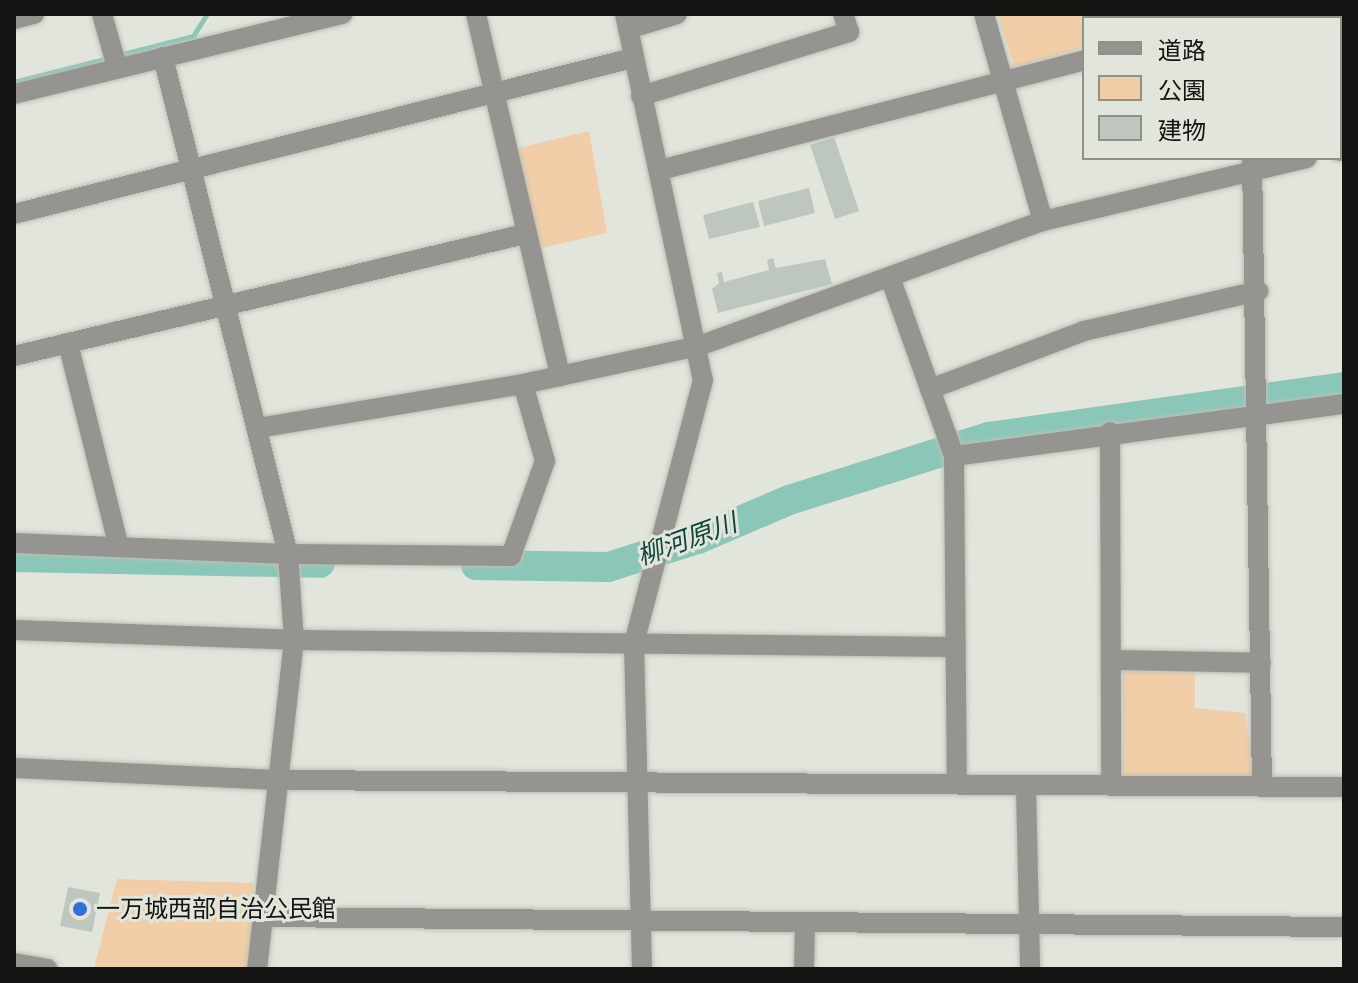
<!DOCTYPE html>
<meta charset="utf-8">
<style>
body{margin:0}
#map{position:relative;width:1358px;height:983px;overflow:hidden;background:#e1e5db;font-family:Cabin,"Noto Sans JP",sans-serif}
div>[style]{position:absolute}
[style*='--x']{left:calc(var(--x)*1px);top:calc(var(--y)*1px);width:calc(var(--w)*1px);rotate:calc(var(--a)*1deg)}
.green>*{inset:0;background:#f2cea8}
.stream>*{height:5px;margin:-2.5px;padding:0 2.5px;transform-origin:2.5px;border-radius:2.5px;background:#8ac7b8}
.river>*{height:30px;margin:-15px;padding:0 15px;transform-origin:15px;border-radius:15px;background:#8ac7b8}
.building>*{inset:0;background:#bec7bf}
.roads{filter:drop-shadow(0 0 2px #bcc0b7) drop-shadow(0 0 2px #bcc0b7)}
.minor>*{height:20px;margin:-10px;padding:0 10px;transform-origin:10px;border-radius:10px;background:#959490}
.dots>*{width:22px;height:22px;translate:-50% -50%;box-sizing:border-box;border:4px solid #e1e5db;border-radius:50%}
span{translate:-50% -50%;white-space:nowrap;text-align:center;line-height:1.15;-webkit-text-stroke:6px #e1e5db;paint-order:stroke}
.poi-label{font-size:24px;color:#141512}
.left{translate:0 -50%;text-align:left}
.water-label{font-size:26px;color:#10453b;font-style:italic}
.frame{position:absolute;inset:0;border:16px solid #141512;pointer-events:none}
.legend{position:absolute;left:1082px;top:16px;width:260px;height:144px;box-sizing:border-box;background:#e1e5db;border:2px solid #8f928b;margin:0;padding:10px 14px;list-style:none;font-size:24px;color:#141512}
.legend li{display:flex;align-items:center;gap:16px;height:40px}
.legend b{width:40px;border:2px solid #8f928b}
</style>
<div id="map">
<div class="green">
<i style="clip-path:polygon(998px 14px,1195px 14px,1084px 18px,1084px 47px,1014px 67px)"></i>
<i style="clip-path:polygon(589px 131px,607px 233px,537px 249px,514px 149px)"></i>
<i style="clip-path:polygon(1123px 671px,1195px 673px,1195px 708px,1245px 713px,1254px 777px,1123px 776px)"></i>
<i style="clip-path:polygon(117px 879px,253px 883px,250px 969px,94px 968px)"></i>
</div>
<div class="stream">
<i style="--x:119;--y:55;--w:76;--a:-14.4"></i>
<i style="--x:193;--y:36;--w:26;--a:-58"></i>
<i style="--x:14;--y:82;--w:98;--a:-14.2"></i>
</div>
<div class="river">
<i style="--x:14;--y:557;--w:306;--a:1.1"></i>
<i style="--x:476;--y:565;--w:132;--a:0.9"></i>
<i style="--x:608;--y:567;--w:94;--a:-17.3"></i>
<i style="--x:698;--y:539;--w:99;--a:-23.2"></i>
<i style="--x:789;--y:500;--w:210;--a:-17.5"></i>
<i style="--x:989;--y:437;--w:359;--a:-8"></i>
</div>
<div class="building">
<i style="clip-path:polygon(834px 137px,859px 211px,835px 219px,810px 145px)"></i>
<i style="clip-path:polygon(809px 188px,815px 213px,764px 226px,758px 201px)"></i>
<i style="clip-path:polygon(753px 202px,760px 227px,709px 239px,703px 215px)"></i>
<i style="clip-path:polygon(773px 258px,776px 268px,825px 259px,832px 284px,718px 313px,712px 289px,719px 283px,717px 273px,722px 272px,724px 282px,769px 270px,767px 260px)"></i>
<i style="clip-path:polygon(68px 887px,100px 893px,92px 932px,60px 926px)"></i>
</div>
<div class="roads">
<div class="minor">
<i style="--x:102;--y:14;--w:55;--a:74.2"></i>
<i style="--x:476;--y:14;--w:372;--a:76.9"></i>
<i style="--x:625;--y:14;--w:374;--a:78"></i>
<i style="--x:703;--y:380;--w:272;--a:104.7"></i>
<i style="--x:634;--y:643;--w:326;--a:88.6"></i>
<i style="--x:984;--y:14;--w:215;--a:74.1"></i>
<i style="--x:1212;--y:14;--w:4;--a:63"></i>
<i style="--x:14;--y:19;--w:21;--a:-14"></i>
<i style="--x:628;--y:29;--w:51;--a:-17"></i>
<i style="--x:163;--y:57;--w:512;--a:75.88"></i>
<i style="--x:288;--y:554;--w:86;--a:86"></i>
<i style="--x:294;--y:640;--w:331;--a:96.4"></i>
<i style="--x:14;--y:94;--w:338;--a:-13.7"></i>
<i style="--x:641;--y:96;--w:218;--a:-17.1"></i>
<i style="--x:849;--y:32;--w:19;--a:-108"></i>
<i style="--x:1340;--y:151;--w:4;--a:-14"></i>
<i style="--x:1252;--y:158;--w:628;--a:89.09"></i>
<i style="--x:660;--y:170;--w:438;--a:-14.5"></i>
<i style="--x:14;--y:214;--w:638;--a:-14.15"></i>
<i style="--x:890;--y:277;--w:190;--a:70.3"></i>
<i style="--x:954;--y:456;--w:328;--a:89.5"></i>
<i style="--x:68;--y:343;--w:210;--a:76"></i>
<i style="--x:14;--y:356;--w:525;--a:-13.43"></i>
<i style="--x:930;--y:389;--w:165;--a:-20.6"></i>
<i style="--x:1084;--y:331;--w:179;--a:-12.9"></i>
<i style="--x:258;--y:428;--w:269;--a:-9.4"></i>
<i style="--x:523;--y:384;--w:180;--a:-12.2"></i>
<i style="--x:699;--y:346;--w:366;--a:-20"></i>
<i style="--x:1043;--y:221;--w:271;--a:-13.4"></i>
<i style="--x:1110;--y:432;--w:353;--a:89.8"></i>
<i style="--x:954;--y:456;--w:393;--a:-7.6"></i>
<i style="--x:14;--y:543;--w:274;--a:2.3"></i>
<i style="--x:288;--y:554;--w:223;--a:0.5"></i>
<i style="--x:511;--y:556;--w:101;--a:-70.3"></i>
<i style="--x:545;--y:461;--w:80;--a:-105.9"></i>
<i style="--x:14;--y:630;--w:280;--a:2"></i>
<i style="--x:294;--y:640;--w:661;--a:0.61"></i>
<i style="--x:1111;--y:660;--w:150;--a:1.1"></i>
<i style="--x:14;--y:768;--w:264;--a:2.6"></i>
<i style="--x:278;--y:780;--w:1066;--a:0.38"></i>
<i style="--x:1026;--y:787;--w:182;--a:88.7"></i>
<i style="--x:262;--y:917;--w:1082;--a:0.53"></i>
<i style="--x:14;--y:963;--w:34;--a:10"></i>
<i style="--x:804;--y:969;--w:46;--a:-88.8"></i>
</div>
</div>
<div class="dots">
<i style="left:80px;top:909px;background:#2f70dd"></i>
</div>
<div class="poi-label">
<span class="left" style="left:96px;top:909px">一万城西部自治公民館</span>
</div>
<div class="water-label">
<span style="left:687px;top:540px;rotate:-20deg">柳河原川</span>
</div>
<div class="frame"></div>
<ul class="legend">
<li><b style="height:10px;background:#959490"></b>道路</li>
<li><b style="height:22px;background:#f2cea8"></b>公園</li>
<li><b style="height:22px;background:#bec7bf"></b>建物</li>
</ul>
</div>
